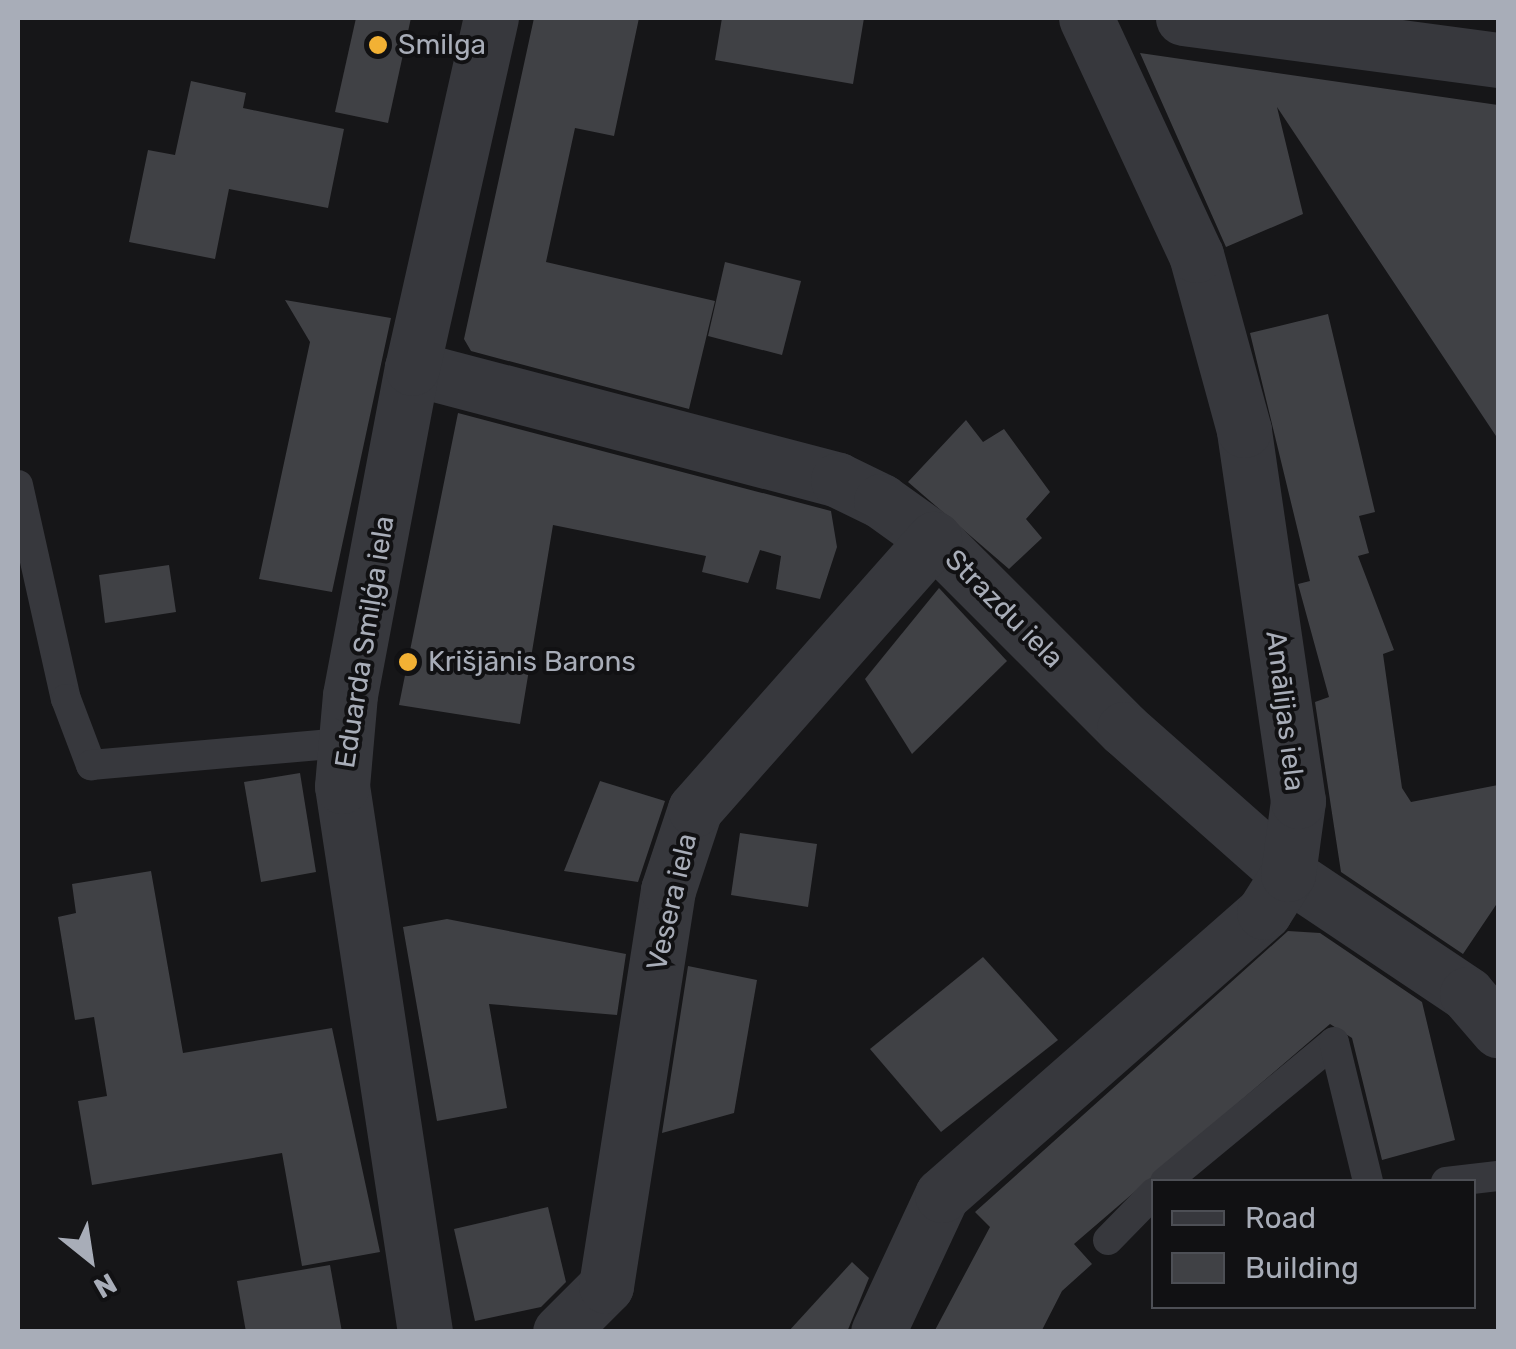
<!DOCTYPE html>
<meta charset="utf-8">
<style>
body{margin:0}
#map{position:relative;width:1516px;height:1349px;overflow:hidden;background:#161618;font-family:Rubik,sans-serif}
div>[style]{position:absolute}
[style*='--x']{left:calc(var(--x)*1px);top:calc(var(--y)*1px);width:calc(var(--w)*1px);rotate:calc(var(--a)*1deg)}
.building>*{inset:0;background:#404145}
.lane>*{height:30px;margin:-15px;padding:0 15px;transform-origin:15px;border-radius:15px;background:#37383d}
.street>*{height:55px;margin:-27.5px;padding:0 27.5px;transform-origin:27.5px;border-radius:27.5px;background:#37383d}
.dots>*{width:28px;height:28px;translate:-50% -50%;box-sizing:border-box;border:5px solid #111113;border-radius:50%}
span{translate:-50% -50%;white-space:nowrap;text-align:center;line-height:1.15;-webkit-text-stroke:8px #111113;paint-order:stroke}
.poi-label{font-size:28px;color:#a8adb8}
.left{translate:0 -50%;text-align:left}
.street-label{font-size:28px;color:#a8adb8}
.frame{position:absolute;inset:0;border:20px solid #a8adb8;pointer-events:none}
.legend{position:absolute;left:1151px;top:1179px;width:325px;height:130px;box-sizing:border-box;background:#111113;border:2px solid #4d4f55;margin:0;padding:12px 18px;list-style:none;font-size:30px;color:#a8adb8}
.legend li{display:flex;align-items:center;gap:20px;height:50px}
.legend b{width:50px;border:2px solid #4d4f55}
.north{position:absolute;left:40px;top:1209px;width:100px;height:100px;-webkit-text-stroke:8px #111113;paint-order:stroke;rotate:150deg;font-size:28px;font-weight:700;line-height:40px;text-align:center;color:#a8adb8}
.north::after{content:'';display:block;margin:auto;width:35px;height:45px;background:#a8adb8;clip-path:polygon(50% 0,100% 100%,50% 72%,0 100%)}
</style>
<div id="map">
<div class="building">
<i style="clip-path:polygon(356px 18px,411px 18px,388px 123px,335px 112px)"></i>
<i style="clip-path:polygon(534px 18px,639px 18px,614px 136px,575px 128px,546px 262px,715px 301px,689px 409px,471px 351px,464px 339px)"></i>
<i style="clip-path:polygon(722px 18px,864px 18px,853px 84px,715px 60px)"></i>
<i style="clip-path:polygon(1140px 53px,1498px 105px,1498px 439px,1277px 107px,1303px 214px,1226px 247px)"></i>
<i style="clip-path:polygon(191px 81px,246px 93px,243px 108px,344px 129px,328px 208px,229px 189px,215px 259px,129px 242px,148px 150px,175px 155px)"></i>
<i style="clip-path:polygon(725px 262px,801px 281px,782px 355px,708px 336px)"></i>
<i style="clip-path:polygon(285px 300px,391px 318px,332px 592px,259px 579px,310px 342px)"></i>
<i style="clip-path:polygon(1328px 314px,1375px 512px,1359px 516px,1369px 553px,1358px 556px,1394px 650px,1383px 654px,1402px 788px,1411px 802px,1498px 785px,1498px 902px,1463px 954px,1341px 872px,1315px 702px,1329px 697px,1298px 584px,1310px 581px,1250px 333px)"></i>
<i style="clip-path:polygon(458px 413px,831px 511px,837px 547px,820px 599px,776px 589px,781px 556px,760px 550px,748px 583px,702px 572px,706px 556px,553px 525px,520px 724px,399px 705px)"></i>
<i style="clip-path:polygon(966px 420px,983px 442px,1004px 429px,1050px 492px,1026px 519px,1042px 538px,1009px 569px,908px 482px)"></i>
<i style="clip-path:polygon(169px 565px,176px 612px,105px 623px,99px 575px)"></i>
<i style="clip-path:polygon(939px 588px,1007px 661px,912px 754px,865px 679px)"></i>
<i style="clip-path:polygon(300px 773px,316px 872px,261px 882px,244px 782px)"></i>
<i style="clip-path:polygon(600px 781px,665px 801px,638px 882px,564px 871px)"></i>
<i style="clip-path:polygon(740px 833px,817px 844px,808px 907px,731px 895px)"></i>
<i style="clip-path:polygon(151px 871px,183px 1053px,332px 1028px,380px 1252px,302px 1266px,282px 1153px,92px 1185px,78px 1101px,107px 1096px,94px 1017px,75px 1020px,58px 917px,76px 913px,72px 884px)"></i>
<i style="clip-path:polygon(447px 919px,626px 954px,617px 1015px,489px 1004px,507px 1108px,437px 1121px,403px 927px)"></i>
<i style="clip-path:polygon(1288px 931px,1320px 933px,1422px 1002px,1455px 1140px,1382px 1160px,1352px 1038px,1330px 1024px,1074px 1244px,1092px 1264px,1062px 1291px,1041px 1332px,934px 1332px,990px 1227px,975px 1212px)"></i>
<i style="clip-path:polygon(983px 957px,1058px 1040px,941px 1132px,870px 1049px)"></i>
<i style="clip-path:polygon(688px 966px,757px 980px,734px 1113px,662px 1133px)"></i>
<i style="clip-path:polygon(548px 1207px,566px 1282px,541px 1307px,475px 1321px,454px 1229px)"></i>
<i style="clip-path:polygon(852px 1262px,869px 1278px,847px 1332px,788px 1332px)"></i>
<i style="clip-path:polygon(330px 1265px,342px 1332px,246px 1332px,237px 1281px)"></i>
</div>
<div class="lane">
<i style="--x:18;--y:485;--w:219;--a:77.4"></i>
<i style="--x:66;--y:699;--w:71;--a:69.3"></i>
<i style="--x:91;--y:765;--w:255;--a:-5"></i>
<i style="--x:1165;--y:1182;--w:219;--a:-39.6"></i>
<i style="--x:1334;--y:1042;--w:144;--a:76.3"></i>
<i style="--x:1446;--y:1182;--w:52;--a:-6.6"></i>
<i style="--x:1108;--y:1240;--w:66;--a:-45.6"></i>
</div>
<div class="street">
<i style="--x:1183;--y:18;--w:318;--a:7.6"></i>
<i style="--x:412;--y:368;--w:440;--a:14.7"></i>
<i style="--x:838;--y:480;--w:48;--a:26"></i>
<i style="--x:881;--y:501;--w:65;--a:35.6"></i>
<i style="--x:934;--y:539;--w:269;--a:45"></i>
<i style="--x:1124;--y:729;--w:219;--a:41.5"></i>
<i style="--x:1288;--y:874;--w:216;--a:33.8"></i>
<i style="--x:1467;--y:994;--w:48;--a:49.3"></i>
<i style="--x:425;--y:1332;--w:552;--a:-98.64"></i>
<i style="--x:342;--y:786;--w:91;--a:-85"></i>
<i style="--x:350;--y:695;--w:333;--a:-79.3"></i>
<i style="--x:412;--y:368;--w:359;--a:-77.3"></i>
<i style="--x:560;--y:1332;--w:65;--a:-45"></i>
<i style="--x:606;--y:1286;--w:401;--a:-81.1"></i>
<i style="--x:668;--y:890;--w:85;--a:-71.6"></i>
<i style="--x:695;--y:809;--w:361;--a:-48.5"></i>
<i style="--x:878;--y:1332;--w:151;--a:-65"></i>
<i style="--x:942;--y:1195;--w:429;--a:-41.3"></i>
<i style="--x:1264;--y:912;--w:45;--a:-57.7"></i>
<i style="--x:1288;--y:874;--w:74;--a:-82.2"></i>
<i style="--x:1298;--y:801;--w:375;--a:-98.3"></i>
<i style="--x:1244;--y:430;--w:181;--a:-105.3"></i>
<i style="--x:1196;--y:255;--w:261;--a:-114.9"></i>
</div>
<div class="dots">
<i style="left:378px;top:45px;background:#f2b134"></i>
<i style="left:408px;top:662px;background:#f2b134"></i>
</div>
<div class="poi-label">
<span class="left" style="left:398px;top:45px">Smilga</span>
<span class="left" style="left:428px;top:662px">Krišjānis Barons</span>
</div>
<div class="street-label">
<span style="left:1004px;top:609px;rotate:45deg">Strazdu iela</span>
<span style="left:365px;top:642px;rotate:-81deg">Eduarda Smiļģa iela</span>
<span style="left:1285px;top:711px;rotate:83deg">Amālijas iela</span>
<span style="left:672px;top:902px;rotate:-77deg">Vesera iela</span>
</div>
<div class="frame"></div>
<ul class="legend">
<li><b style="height:12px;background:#37383d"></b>Road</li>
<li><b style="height:28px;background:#404145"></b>Building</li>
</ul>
<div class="north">N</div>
</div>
